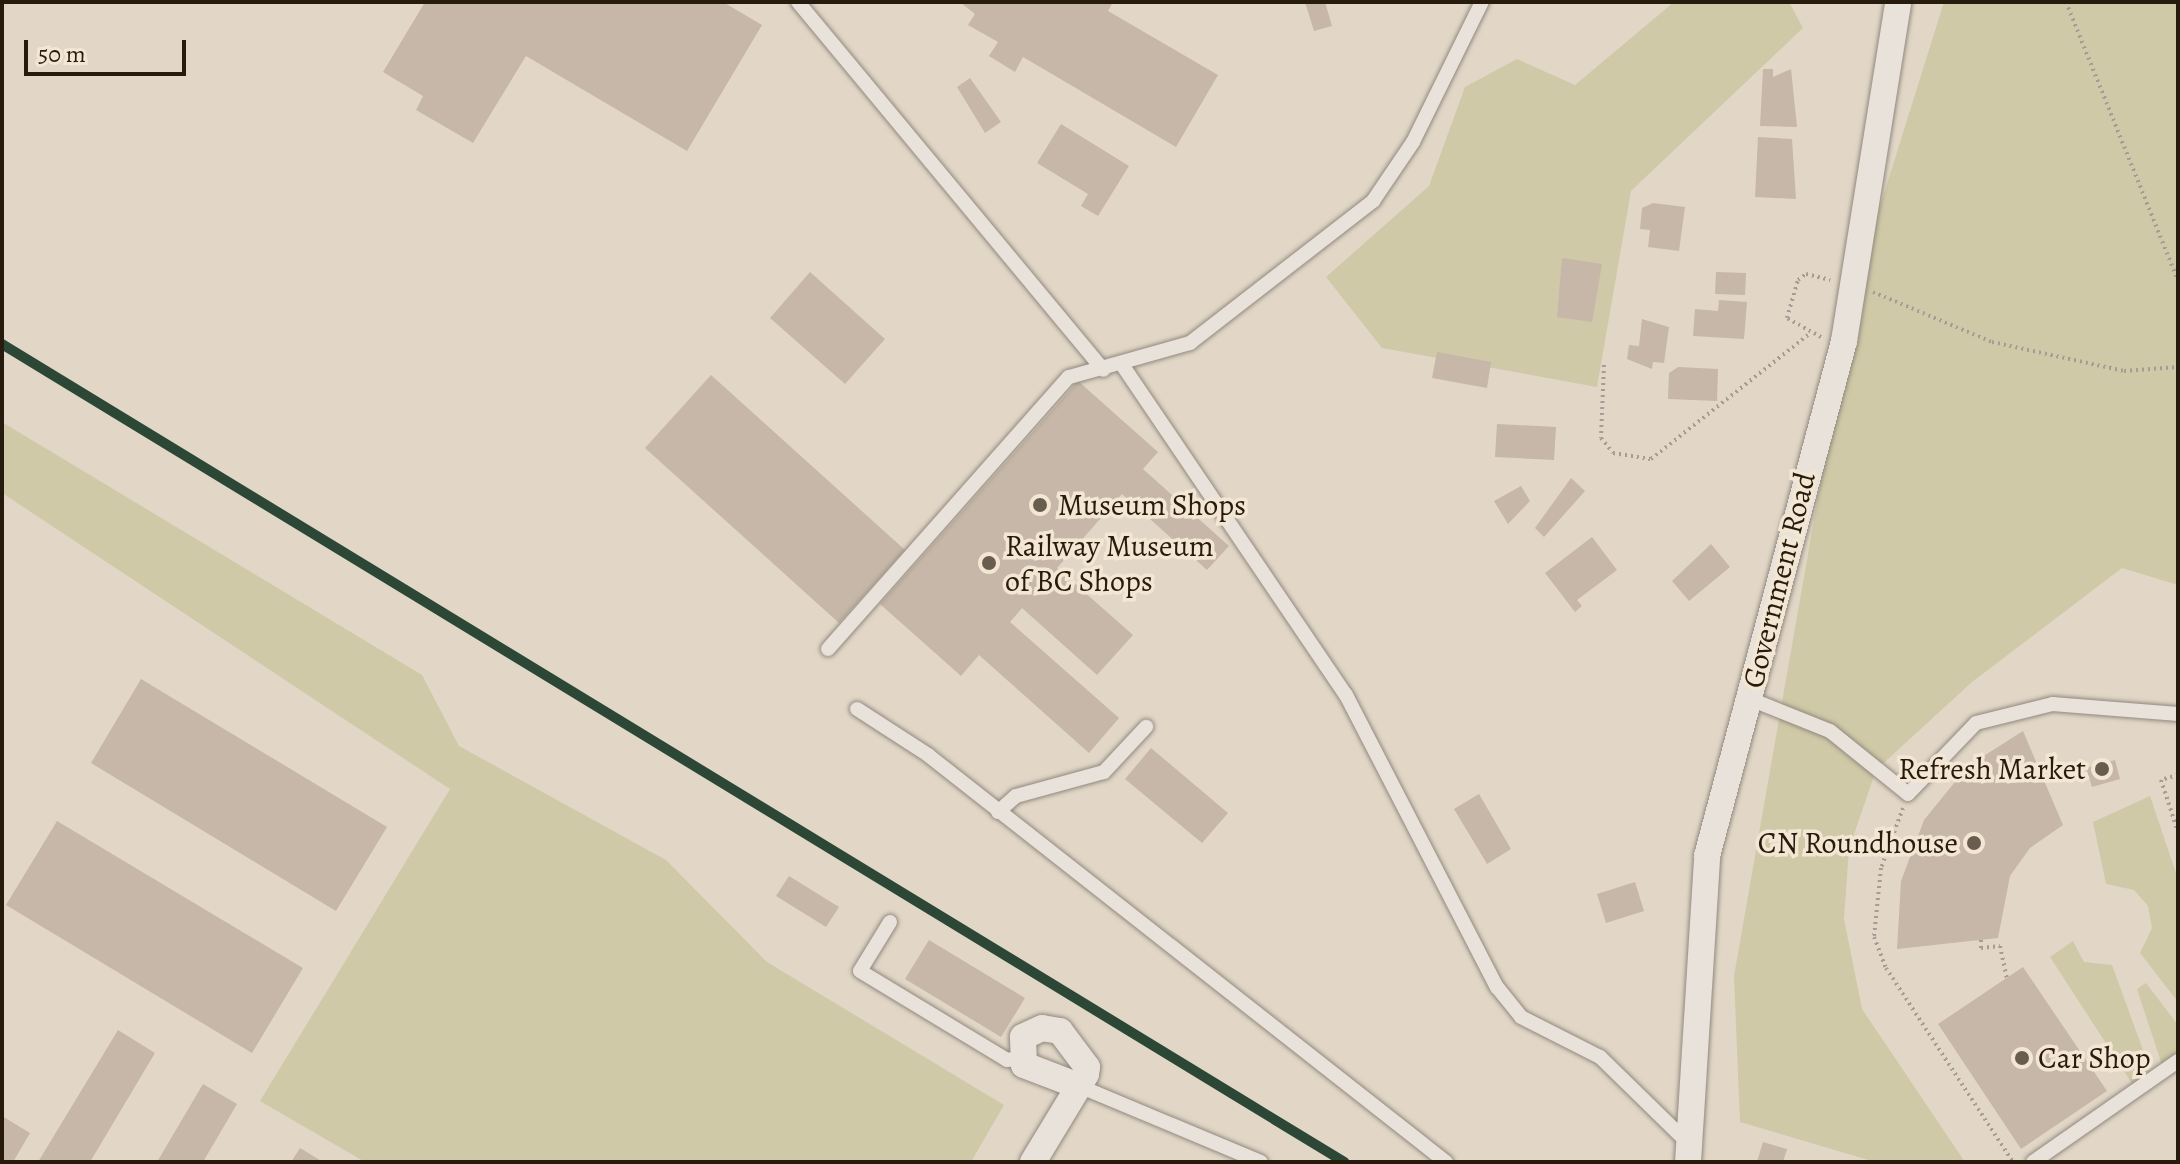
<!DOCTYPE html>
<style>
body{margin:0}
#map{position:relative;width:2180px;height:1164px;overflow:hidden;background:#e2d7c7;font-family:Alegreya,serif}
div>[style]{position:absolute}
[style*='--x']{left:calc(var(--x)*1px);top:calc(var(--y)*1px);width:calc(var(--w)*1px);rotate:calc(var(--a)*1deg)}
.green>*{inset:0;background:#cfc9a7}
.building>*{inset:0;background:#c6b7a8}
.path>*{height:4px;margin-top:-2px;transform-origin:0;background:repeating-linear-gradient(90deg,#a39d96 0 2px,transparent 0 6px)}
.roads{filter:drop-shadow(0 0 2px #91897f) drop-shadow(0 0 2px #91897f)}
.service>*{height:14px;margin:-7px;padding:0 7px;transform-origin:7px;border-radius:7px;background:#e8e2da}
.minor>*{height:26px;margin:-13px;padding:0 13px;transform-origin:13px;border-radius:13px;background:#e8e2da}
.rail-1>*{height:10px;margin:-5px;padding:0 5px;transform-origin:5px;border-radius:5px;background:#2c4736}
.dots>*{width:22px;height:22px;translate:-50% -50%;box-sizing:border-box;border:4px solid #f3e7d3;border-radius:50%}
span{translate:-50% -50%;white-space:nowrap;text-align:center;line-height:1.15;-webkit-text-stroke:7px #f3e7d3;paint-order:stroke}
.poi-label{font-size:30px;color:#271b0e}
.left{translate:0 -50%;text-align:left}
.right{translate:-100% -50%;text-align:right}
.street-label{font-size:30px;color:#271b0e}
.frame{position:absolute;inset:0;border:4px solid #271b0e;pointer-events:none}
.scale{position:absolute;left:24px;top:40px;width:162px;height:36px;box-sizing:border-box;border:4px solid #271b0e;border-top:0;padding-left:10px;font-size:24px;line-height:28px;white-space:nowrap;color:#271b0e;-webkit-text-stroke:6px #f3e7d3;paint-order:stroke}
</style>
<div id="map">
<div class="green">
<i style="clip-path:polygon(1674px 2px,1789px 2px,1803px 28px,1631px 191px,1597px 387px,1382px 348px,1326px 277px,1429px 186px,1465px 87px,1517px 59px,1575px 85px)"></i>
<i style="clip-path:polygon(1944px 2px,2178px 2px,2178px 585px,2122px 568px,1972px 682px,1876px 770px,1849px 849px,1844px 919px,1862px 1009px,1965px 1162px,1875px 1162px,1740px 1122px,1734px 976px,1855px 286px)"></i>
<i style="clip-path:polygon(2px 422px,422px 675px,459px 746px,666px 860px,767px 962px,1004px 1105px,971px 1162px,365px 1162px,260px 1101px,450px 789px,2px 493px)"></i>
<i style="clip-path:polygon(2150px 796px,2178px 879px,2178px 1002px,2140px 953px,2152px 928px,2148px 906px,2134px 890px,2106px 884px,2093px 822px)"></i>
<i style="clip-path:polygon(2073px 941px,2084px 962px,2112px 965px,2151px 1072px,2133px 1085px,2050px 957px)"></i>
<i style="clip-path:polygon(2146px 983px,2178px 1025px,2178px 1054px,2162px 1065px,2137px 989px)"></i>
</div>
<div class="building">
<i style="clip-path:polygon(425px 2px,723px 2px,762px 25px,687px 151px,526px 56px,473px 143px,416px 110px,423px 96px,383px 72px)"></i>
<i style="clip-path:polygon(960px 2px,1113px 2px,1108px 11px,1218px 75px,1176px 147px,1023px 57px,1015px 72px,989px 56px,998px 42px,968px 25px,975px 14px)"></i>
<i style="clip-path:polygon(1305px 2px,1325px 2px,1332px 26px,1314px 31px)"></i>
<i style="clip-path:polygon(1763px 69px,1773px 69px,1773px 77px,1791px 69px,1797px 127px,1760px 126px)"></i>
<i style="clip-path:polygon(970px 78px,1001px 122px,985px 133px,957px 87px)"></i>
<i style="clip-path:polygon(1061px 124px,1129px 166px,1098px 216px,1081px 206px,1088px 194px,1037px 163px)"></i>
<i style="clip-path:polygon(1758px 137px,1792px 139px,1796px 199px,1755px 197px)"></i>
<i style="clip-path:polygon(1653px 203px,1685px 207px,1679px 251px,1648px 247px,1650px 230px,1640px 229px,1642px 208px)"></i>
<i style="clip-path:polygon(1562px 258px,1602px 264px,1592px 322px,1557px 317px)"></i>
<i style="clip-path:polygon(810px 272px,885px 339px,845px 384px,770px 318px)"></i>
<i style="clip-path:polygon(1716px 272px,1746px 273px,1745px 295px,1715px 294px)"></i>
<i style="clip-path:polygon(1719px 300px,1747px 302px,1744px 339px,1693px 336px,1695px 309px,1718px 311px)"></i>
<i style="clip-path:polygon(1642px 319px,1669px 327px,1664px 363px,1653px 362px,1652px 369px,1627px 359px,1629px 345px,1639px 346px)"></i>
<i style="clip-path:polygon(1437px 352px,1491px 362px,1487px 388px,1432px 378px)"></i>
<i style="clip-path:polygon(1678px 367px,1718px 369px,1717px 401px,1668px 399px,1669px 373px)"></i>
<i style="clip-path:polygon(711px 375px,905px 550px,839px 623px,645px 448px)"></i>
<i style="clip-path:polygon(1078px 381px,1158px 452px,1143px 469px,1229px 546px,1207px 570px,1122px 494px,1057px 568px,1133px 635px,1097px 675px,1022px 608px,1010px 622px,1119px 718px,1089px 753px,979px 655px,961px 676px,880px 604px)"></i>
<i style="clip-path:polygon(1497px 424px,1556px 427px,1554px 460px,1495px 457px)"></i>
<i style="clip-path:polygon(1571px 478px,1585px 491px,1544px 537px,1535px 528px)"></i>
<i style="clip-path:polygon(1521px 486px,1530px 501px,1508px 524px,1494px 501px)"></i>
<i style="clip-path:polygon(1592px 537px,1617px 570px,1577px 600px,1582px 606px,1575px 612px,1545px 573px)"></i>
<i style="clip-path:polygon(1711px 544px,1730px 567px,1689px 601px,1672px 581px)"></i>
<i style="clip-path:polygon(141px 679px,387px 827px,336px 911px,91px 763px)"></i>
<i style="clip-path:polygon(2023px 731px,2063px 825px,2030px 848px,2010px 876px,1998px 938px,1897px 949px,1901px 881px,1924px 820px,1968px 766px)"></i>
<i style="clip-path:polygon(1151px 748px,1228px 813px,1202px 843px,1125px 779px)"></i>
<i style="clip-path:polygon(2115px 760px,2120px 779px,2092px 787px,2086px 768px)"></i>
<i style="clip-path:polygon(1479px 794px,1511px 849px,1487px 864px,1454px 809px)"></i>
<i style="clip-path:polygon(57px 821px,303px 968px,252px 1053px,6px 905px)"></i>
<i style="clip-path:polygon(789px 876px,839px 907px,826px 927px,776px 896px)"></i>
<i style="clip-path:polygon(1635px 882px,1644px 911px,1606px 923px,1597px 894px)"></i>
<i style="clip-path:polygon(929px 940px,1025px 998px,1001px 1037px,905px 979px)"></i>
<i style="clip-path:polygon(2023px 967px,2107px 1091px,2021px 1149px,1938px 1024px)"></i>
<i style="clip-path:polygon(118px 1030px,155px 1053px,90px 1162px,38px 1162px)"></i>
<i style="clip-path:polygon(203px 1084px,237px 1104px,203px 1162px,157px 1162px)"></i>
<i style="clip-path:polygon(2px 1116px,30px 1133px,13px 1162px,2px 1162px)"></i>
<i style="clip-path:polygon(1763px 1142px,1787px 1149px,1783px 1162px,1757px 1162px)"></i>
<i style="clip-path:polygon(300px 1148px,323px 1162px,291px 1162px)"></i>
</div>
<div class="path">
<i style="--x:2066;--y:2;--w:300;--a:68.1"></i>
<i style="--x:1873;--y:292;--w:129;--a:22.8"></i>
<i style="--x:1992;--y:342;--w:135;--a:12.4"></i>
<i style="--x:2124;--y:371;--w:54;--a:-4.2"></i>
<i style="--x:1821;--y:337;--w:39;--a:-151"></i>
<i style="--x:1787;--y:318;--w:40;--a:-74"></i>
<i style="--x:1798;--y:280;--w:10;--a:-37"></i>
<i style="--x:1806;--y:274;--w:25;--a:14"></i>
<i style="--x:1604;--y:365;--w:73;--a:92.4"></i>
<i style="--x:1601;--y:438;--w:19;--a:51"></i>
<i style="--x:1613;--y:453;--w:38;--a:9"></i>
<i style="--x:1651;--y:459;--w:200;--a:-38.3"></i>
<i style="--x:2178;--y:775;--w:18;--a:164"></i>
<i style="--x:2161;--y:780;--w:55;--a:71.9"></i>
<i style="--x:1903;--y:808;--w:64;--a:110.1"></i>
<i style="--x:1881;--y:868;--w:69;--a:95.8"></i>
<i style="--x:1874;--y:937;--w:33;--a:69"></i>
<i style="--x:1886;--y:968;--w:232;--a:56.8"></i>
<i style="--x:1981;--y:940;--w:8;--a:90"></i>
<i style="--x:1981;--y:948;--w:19;--a:-6"></i>
<i style="--x:2000;--y:946;--w:33;--a:78"></i>
</div>
<div class="roads">
<div class="service">
<i style="--x:798;--y:2;--w:478;--a:50.3"></i>
<i style="--x:1123;--y:366;--w:397;--a:55.9"></i>
<i style="--x:1346;--y:695;--w:329;--a:62.7"></i>
<i style="--x:1497;--y:987;--w:38;--a:51"></i>
<i style="--x:1521;--y:1017;--w:89;--a:26.9"></i>
<i style="--x:1600;--y:1057;--w:124;--a:44.3"></i>
<i style="--x:828;--y:649;--w:363;--a:-48.5"></i>
<i style="--x:1069;--y:377;--w:126;--a:-15.7"></i>
<i style="--x:1190;--y:343;--w:232;--a:-37.8"></i>
<i style="--x:1373;--y:201;--w:71;--a:-55.9"></i>
<i style="--x:1413;--y:142;--w:156;--a:-63.8"></i>
<i style="--x:1750;--y:699;--w:86;--a:21.8"></i>
<i style="--x:1830;--y:731;--w:100;--a:38.9"></i>
<i style="--x:1908;--y:794;--w:98;--a:-46.2"></i>
<i style="--x:1976;--y:723;--w:79;--a:-13.9"></i>
<i style="--x:2053;--y:704;--w:125;--a:4.6"></i>
<i style="--x:857;--y:709;--w:85;--a:32.9"></i>
<i style="--x:928;--y:755;--w:659;--a:38.16"></i>
<i style="--x:998;--y:812;--w:24;--a:-42"></i>
<i style="--x:1016;--y:796;--w:91;--a:-15.3"></i>
<i style="--x:1104;--y:772;--w:62;--a:-47"></i>
<i style="--x:890;--y:922;--w:57;--a:121.5"></i>
<i style="--x:860;--y:971;--w:172;--a:31.2"></i>
<i style="--x:1007;--y:1060;--w:14;--a:-8"></i>
<i style="--x:1079;--y:1086;--w:197;--a:22.7"></i>
<i style="--x:2033;--y:1162;--w:177;--a:-34.9"></i>
</div>
<div class="minor">
<i style="--x:1033;--y:1162;--w:89;--a:-58.8"></i>
<i style="--x:1079;--y:1086;--w:14;--a:-60"></i>
<i style="--x:1086;--y:1074;--w:7;--a:-82"></i>
<i style="--x:1087;--y:1067;--w:45;--a:-126.9"></i>
<i style="--x:1060;--y:1031;--w:18;--a:-171"></i>
<i style="--x:1042;--y:1028;--w:21;--a:155"></i>
<i style="--x:1023;--y:1037;--w:28;--a:88"></i>
<i style="--x:1024;--y:1065;--w:59;--a:20.9"></i>
<i style="--x:1688;--y:1162;--w:307;--a:-86.4"></i>
<i style="--x:1707;--y:856;--w:533;--a:-75.1"></i>
<i style="--x:1844;--y:341;--w:343;--a:-80.9"></i>
</div>
</div>
<div class="rail-1">
<i style="--x:2;--y:344;--w:1572;--a:31.36"></i>
</div>
<div class="dots">
<i style="left:1040px;top:505px;background:#685d4f"></i>
<i style="left:989px;top:563px;background:#685d4f"></i>
<i style="left:2102px;top:769px;background:#685d4f"></i>
<i style="left:1974px;top:843px;background:#685d4f"></i>
<i style="left:2022px;top:1058px;background:#685d4f"></i>
</div>
<div class="poi-label">
<span class="left" style="left:1058px;top:505px">Museum Shops</span>
<span class="left" style="left:1005px;top:563px">Railway Museum<br>of BC Shops</span>
<span class="right" style="left:2086px;top:769px">Refresh Market</span>
<span class="right" style="left:1958px;top:843px">CN Roundhouse</span>
<span class="left" style="left:2038px;top:1058px">Car Shop</span>
</div>
<div class="street-label">
<span style="left:1779px;top:580px;rotate:-76deg">Government Road</span>
</div>
<div class="frame"></div>
<div class="scale">50 m</div>
</div>
